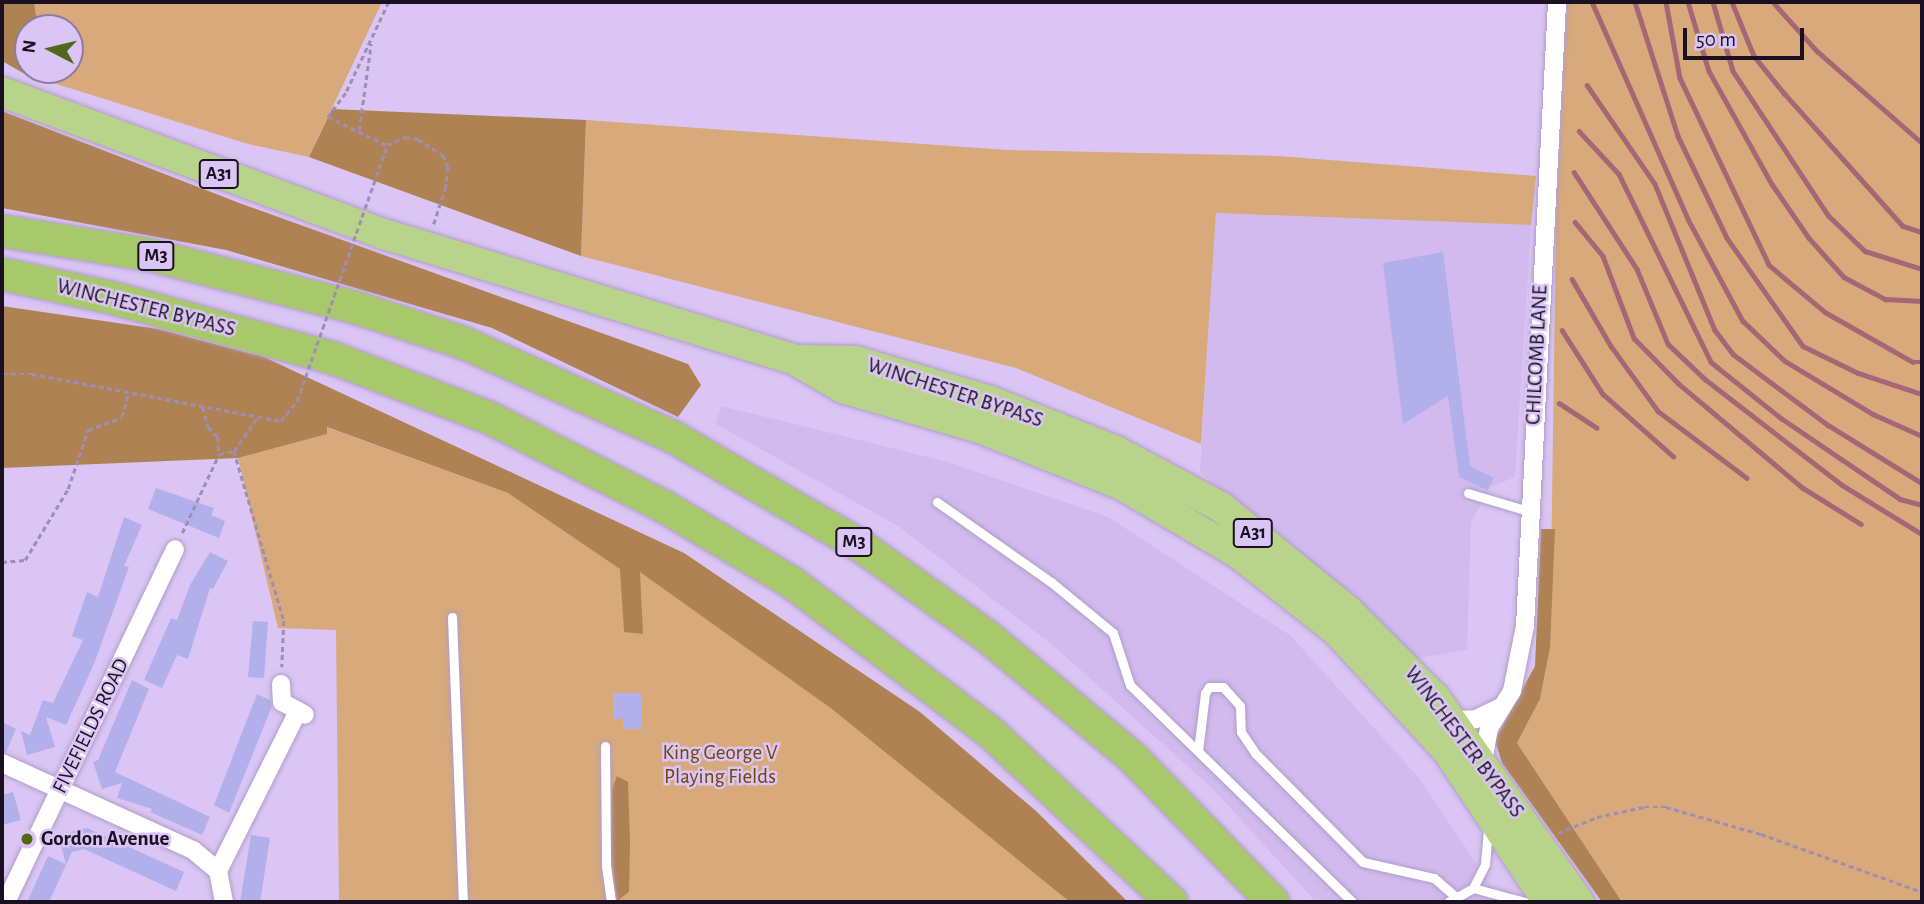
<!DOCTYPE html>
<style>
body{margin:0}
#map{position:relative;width:1924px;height:904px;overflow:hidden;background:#dac5f4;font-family:"Alegreya Sans",sans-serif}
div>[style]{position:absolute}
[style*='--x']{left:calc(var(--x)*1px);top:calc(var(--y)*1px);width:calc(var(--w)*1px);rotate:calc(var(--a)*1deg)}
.built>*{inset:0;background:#d2baef}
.green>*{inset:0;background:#d8a97a}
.forest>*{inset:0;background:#af8254}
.stream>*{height:4.5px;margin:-2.25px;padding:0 2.25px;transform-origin:2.25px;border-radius:2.25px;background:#a66675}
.building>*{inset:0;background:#b2b0eb}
.path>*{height:2.5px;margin-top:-1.25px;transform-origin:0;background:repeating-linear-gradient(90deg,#9f8eb3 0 5px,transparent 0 8.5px)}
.roads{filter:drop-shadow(0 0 2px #b19cca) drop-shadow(0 0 2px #b19cca)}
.service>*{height:9px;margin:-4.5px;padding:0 4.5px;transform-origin:4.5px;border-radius:4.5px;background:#fff}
.minor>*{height:18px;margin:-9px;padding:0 9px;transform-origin:9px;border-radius:9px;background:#fff}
.trunk>*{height:30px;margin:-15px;padding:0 15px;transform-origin:15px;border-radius:15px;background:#b8d48a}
.motorway>*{height:32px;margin:-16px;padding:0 16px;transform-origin:16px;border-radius:16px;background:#a7c96c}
.path-bridge>*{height:2.5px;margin-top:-1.25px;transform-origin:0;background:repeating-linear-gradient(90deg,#9f8eb3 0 5px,transparent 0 8.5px)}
.dots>*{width:19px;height:19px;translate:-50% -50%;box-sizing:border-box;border:4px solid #dac5f4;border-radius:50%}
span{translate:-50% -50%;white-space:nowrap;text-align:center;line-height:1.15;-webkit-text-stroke:5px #dac5f4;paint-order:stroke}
.shield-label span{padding:2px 5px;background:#dac5f4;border:2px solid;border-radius:5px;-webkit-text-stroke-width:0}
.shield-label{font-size:19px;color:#191122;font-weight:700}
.street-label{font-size:21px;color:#191122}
.park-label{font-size:21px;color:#714409}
.poi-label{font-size:21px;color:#191122;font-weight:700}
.left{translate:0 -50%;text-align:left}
.frame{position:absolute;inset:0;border:4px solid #191122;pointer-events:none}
.north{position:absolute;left:14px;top:14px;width:70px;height:70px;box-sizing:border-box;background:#dac5f4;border:2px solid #8d7da0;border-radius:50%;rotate:277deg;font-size:19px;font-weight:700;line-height:28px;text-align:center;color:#191122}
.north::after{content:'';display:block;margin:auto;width:24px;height:32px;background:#4f6819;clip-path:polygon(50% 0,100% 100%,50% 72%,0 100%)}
.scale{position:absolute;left:1683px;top:28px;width:121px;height:32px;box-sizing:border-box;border:4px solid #191122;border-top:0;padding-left:9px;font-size:21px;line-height:24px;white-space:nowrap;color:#191122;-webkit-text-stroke:5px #dac5f4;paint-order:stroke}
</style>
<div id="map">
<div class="built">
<i style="clip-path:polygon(1216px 213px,1531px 225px,1515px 477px,1491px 487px,1471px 522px,1467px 650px,1412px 659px,1200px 472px)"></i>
<i style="clip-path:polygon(721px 406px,948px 462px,1108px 517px,1291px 636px,1419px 778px,1502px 902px,1316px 902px,1213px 789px,1055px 647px,898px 526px,716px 424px)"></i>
</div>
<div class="green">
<i style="clip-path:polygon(34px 2px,382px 2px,309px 157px,248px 144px,44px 80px,43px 70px,70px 70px,70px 28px,38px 28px)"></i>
<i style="clip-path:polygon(1567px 2px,1922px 2px,1922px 902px,1622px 902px,1517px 743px,1540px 699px,1550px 648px,1556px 217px)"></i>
<i style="clip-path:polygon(586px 120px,1007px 150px,1278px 156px,1536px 176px,1531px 225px,1216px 213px,1201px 444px,1016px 368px,581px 256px)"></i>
<i style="clip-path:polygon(326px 427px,508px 493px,577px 537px,578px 514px,1109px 902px,339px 902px,336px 630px,278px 628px,238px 458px,327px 434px)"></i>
</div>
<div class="forest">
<i style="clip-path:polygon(2px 2px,34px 2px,38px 28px,28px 28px,28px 70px,43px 70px,44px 80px,37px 81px,2px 61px)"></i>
<i style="clip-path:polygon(332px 109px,586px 120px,581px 256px,309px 157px)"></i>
<i style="clip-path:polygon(2px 111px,242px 204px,688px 364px,701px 385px,678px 417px,492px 328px,226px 250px,2px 208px)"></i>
<i style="clip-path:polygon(2px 306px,158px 329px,264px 357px,684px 553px,920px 712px,1036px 811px,1128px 902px,1070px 902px,832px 709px,640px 572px,643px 634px,624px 632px,620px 569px,508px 493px,327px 427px,327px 434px,238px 458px,2px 468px)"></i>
<i style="clip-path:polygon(1541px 529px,1555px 529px,1550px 648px,1540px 699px,1517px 743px,1622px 902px,1602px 902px,1502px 763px,1495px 740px,1535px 666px)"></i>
<i style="clip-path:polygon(617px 776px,628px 782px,630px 842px,629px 892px,617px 901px,611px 854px,612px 789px)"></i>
</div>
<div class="stream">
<i style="--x:1592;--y:2;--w:237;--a:66.1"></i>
<i style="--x:1688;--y:219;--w:116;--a:61.7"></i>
<i style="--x:1743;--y:321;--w:58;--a:43.6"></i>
<i style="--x:1785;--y:361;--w:103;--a:31.1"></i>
<i style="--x:1873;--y:414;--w:54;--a:24.2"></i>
<i style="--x:1635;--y:2;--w:141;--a:72.2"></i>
<i style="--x:1678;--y:136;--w:113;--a:64.3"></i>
<i style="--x:1727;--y:238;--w:132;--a:54.9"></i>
<i style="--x:1803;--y:346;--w:61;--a:26.1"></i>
<i style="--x:1858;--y:373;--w:67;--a:18.2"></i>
<i style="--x:1666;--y:2;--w:77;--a:79.6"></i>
<i style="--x:1680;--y:78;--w:207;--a:64.5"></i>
<i style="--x:1769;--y:265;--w:73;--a:40"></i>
<i style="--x:1825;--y:312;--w:101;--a:29.6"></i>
<i style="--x:1913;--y:362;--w:9;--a:0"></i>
<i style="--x:1688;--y:2;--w:72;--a:73.1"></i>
<i style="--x:1709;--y:71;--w:129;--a:60.9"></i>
<i style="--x:1772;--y:184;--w:65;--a:55.6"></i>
<i style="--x:1809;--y:238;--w:52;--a:48.1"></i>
<i style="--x:1844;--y:277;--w:47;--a:28.2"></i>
<i style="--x:1885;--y:299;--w:37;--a:3"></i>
<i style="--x:1713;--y:2;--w:72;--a:73.8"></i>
<i style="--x:1733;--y:71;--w:173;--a:56.6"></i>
<i style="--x:1828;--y:215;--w:52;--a:44.2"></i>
<i style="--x:1865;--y:251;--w:60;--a:17.5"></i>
<i style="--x:1732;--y:2;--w:58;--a:67.8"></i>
<i style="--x:1754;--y:56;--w:48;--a:51"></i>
<i style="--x:1784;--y:93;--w:178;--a:48.2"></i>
<i style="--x:1903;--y:226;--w:20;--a:18"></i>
<i style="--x:1773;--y:2;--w:66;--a:48.1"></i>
<i style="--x:1817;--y:51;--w:140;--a:41.2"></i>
<i style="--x:1587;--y:85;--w:120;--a:55.5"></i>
<i style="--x:1655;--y:184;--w:158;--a:67.7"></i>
<i style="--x:1715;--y:330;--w:30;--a:53"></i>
<i style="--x:1733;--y:354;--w:119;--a:36.8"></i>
<i style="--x:1828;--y:425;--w:110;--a:31.7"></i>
<i style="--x:1579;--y:131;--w:59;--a:47.1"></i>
<i style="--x:1619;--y:174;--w:209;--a:63.9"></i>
<i style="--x:1711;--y:362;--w:90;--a:38.7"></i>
<i style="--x:1781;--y:418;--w:144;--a:34.2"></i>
<i style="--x:1900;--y:499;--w:23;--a:15"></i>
<i style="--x:1574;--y:172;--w:116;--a:57"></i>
<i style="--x:1637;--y:269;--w:81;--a:67.5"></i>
<i style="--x:1668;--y:344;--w:51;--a:43.4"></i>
<i style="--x:1705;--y:379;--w:173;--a:37.7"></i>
<i style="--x:1842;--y:485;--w:94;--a:31.5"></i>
<i style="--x:1575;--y:222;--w:44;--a:50.5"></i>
<i style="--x:1603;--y:256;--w:88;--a:69.3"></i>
<i style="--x:1634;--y:338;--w:64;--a:45.6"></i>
<i style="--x:1679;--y:384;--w:162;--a:40"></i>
<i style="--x:1803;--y:488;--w:68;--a:31.8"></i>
<i style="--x:1572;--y:279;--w:78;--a:59.8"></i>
<i style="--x:1611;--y:346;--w:80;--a:54.1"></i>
<i style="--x:1658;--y:411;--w:111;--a:37"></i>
<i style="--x:1562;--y:330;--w:76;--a:57.4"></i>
<i style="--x:1603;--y:394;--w:94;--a:41.5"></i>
<i style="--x:1559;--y:403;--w:45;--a:33.3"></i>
</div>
<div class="building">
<i style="clip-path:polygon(1443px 252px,1470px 466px,1494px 478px,1487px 490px,1459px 477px,1448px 396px,1403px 424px,1383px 263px)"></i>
<i style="clip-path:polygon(156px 488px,214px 508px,211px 515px,225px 521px,219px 538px,148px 509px)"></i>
<i style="clip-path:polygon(124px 517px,142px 525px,124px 566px,129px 567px,94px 664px,66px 725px,46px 717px,55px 747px,27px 755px,21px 731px,30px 735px,43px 700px,53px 703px,83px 640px,72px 636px,87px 592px,98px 597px)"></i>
<i style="clip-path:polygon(210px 552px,228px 561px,213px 589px,210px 588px,188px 659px,177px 655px,162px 688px,144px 680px,171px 618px,177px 620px,190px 585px)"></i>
<i style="clip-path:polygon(253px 621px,268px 622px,264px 678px,248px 677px)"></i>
<i style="clip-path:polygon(132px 680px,149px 689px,115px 772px,210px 817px,202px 835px,150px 812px,152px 809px,117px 798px,122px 783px,102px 789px,93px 762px,98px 760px)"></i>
<i style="clip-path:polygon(613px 693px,641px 693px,641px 729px,623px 729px,623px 719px,613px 719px)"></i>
<i style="clip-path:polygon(257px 694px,270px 700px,272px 706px,229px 813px,214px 805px)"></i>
<i style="clip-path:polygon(2px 722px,16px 729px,6px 752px,2px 752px)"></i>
<i style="clip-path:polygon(13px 792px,21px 820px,2px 825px,2px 795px)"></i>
<i style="clip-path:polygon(87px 828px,184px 872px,176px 891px,84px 849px,72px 852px,49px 902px,27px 902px,48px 856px,66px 864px,58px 835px)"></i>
<i style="clip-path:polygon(251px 835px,270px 838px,260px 902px,240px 902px)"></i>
</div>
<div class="path">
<i style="--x:389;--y:2;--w:101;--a:115.3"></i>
<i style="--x:346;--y:93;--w:30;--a:127"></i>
<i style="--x:328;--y:117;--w:65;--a:25.4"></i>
<i style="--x:387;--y:145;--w:20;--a:-24"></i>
<i style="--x:405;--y:137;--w:13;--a:9"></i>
<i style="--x:418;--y:139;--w:30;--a:33"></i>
<i style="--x:443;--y:155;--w:13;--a:67"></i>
<i style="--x:448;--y:167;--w:20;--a:96"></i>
<i style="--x:446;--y:187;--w:40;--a:108"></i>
<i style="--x:359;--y:130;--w:87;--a:-82.1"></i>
<i style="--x:2;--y:374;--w:30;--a:0"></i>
<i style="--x:32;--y:374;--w:253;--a:10.7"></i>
<i style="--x:281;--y:421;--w:26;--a:-51"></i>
<i style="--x:203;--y:407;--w:21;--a:76"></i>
<i style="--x:208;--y:427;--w:14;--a:45"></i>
<i style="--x:218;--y:437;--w:17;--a:87"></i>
<i style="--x:219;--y:454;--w:15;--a:-11"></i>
<i style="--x:234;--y:451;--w:40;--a:-55.1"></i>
<i style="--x:234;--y:451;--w:177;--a:73.6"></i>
<i style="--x:284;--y:621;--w:46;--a:92.5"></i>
<i style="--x:182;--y:533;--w:87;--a:-64.9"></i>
<i style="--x:2;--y:562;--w:23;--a:-5"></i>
<i style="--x:25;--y:560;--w:83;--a:-58.8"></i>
<i style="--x:68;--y:489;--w:62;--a:-71.3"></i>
<i style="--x:88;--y:430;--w:36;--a:-21"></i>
<i style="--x:122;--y:417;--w:25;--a:-76"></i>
<i style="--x:1558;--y:833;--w:42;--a:-22.3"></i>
<i style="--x:1597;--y:817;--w:48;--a:-12"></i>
<i style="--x:1644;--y:807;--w:22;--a:0"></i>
<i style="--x:1666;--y:807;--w:99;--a:15.9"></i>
<i style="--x:1761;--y:834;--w:171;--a:19.8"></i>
</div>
<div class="roads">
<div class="service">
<i style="--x:1468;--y:493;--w:63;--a:16.7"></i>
<i style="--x:937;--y:502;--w:139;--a:35.1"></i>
<i style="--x:1051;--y:582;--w:80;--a:39.4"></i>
<i style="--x:1113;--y:633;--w:55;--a:71.9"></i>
<i style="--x:1130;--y:685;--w:310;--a:44.3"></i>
<i style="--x:452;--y:617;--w:285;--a:87.8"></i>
<i style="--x:605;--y:746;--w:120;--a:89.5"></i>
<i style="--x:606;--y:866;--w:36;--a:82"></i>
<i style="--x:1198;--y:751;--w:58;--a:-83.1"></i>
<i style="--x:1205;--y:693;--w:7;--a:-56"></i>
<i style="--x:1209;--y:687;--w:14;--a:0"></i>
<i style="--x:1223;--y:687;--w:25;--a:48"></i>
<i style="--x:1240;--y:706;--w:26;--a:88"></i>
<i style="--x:1241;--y:732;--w:25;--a:56"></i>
<i style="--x:1255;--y:753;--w:153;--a:45.3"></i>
<i style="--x:1363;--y:862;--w:73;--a:12.7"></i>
<i style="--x:1434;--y:878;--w:30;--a:41"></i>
<i style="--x:1473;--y:888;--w:54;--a:15.1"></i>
<i style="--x:1448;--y:902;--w:29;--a:-29"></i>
<i style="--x:1473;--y:888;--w:27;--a:-63"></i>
<i style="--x:1485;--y:864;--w:37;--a:-85"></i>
</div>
<div class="minor">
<i style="--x:281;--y:684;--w:18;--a:87"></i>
<i style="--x:282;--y:702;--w:26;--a:29"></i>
<i style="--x:1453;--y:720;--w:23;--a:-2"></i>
<i style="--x:1476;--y:719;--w:28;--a:-26"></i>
<i style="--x:1483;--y:762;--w:35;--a:-80"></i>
<i style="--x:1489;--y:728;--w:44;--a:-58.1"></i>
<i style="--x:1512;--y:691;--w:66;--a:-78.7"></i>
<i style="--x:1525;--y:626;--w:625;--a:-87.06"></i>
<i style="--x:2;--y:763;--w:210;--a:24.5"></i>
<i style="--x:193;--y:850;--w:33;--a:40"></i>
<i style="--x:218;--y:871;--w:32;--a:79"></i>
<i style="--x:218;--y:871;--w:179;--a:-63.4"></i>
<i style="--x:6;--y:902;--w:391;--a:-64.4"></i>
</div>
<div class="trunk">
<i style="--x:2;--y:92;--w:408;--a:20.4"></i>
<i style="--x:384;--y:234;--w:430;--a:17"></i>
<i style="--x:795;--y:360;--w:56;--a:30.3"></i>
<i style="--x:843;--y:388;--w:145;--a:16.4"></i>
<i style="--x:982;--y:429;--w:151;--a:21.8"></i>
<i style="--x:1122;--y:485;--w:136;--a:30.5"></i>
<i style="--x:1239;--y:554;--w:125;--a:38.2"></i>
<i style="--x:1337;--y:631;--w:162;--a:47.3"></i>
<i style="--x:1447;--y:750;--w:182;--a:56.4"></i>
<i style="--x:799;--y:360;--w:56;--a:1"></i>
<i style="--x:855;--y:361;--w:141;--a:16.5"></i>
<i style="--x:990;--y:401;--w:136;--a:21.6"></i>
<i style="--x:1116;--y:451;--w:119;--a:28.1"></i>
<i style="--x:1221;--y:507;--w:164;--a:39.3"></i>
<i style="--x:1348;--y:611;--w:123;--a:45"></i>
<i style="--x:1435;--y:698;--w:250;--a:54.8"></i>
</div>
<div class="motorway">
<i style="--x:2;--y:231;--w:151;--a:9.2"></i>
<i style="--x:151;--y:255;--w:210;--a:14.4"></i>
<i style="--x:354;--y:307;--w:116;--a:18.1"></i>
<i style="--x:464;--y:343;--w:231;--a:24.2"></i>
<i style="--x:675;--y:438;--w:215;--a:30.1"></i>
<i style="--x:861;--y:546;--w:156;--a:35.6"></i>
<i style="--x:988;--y:637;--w:189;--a:39.8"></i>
<i style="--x:1133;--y:758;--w:201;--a:45.8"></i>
<i style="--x:2;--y:274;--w:114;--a:12.2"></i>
<i style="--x:113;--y:298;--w:228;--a:15.3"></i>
<i style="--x:333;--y:358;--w:168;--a:20.9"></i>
<i style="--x:490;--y:418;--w:196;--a:27"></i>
<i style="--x:665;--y:507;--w:147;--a:30.8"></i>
<i style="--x:791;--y:582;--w:248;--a:37"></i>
<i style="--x:989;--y:731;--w:250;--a:43.1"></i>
</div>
</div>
<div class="path-bridge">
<i style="--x:297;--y:401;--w:271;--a:-70.6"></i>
</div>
<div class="dots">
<i style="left:27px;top:839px;background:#4f6819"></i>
</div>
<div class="shield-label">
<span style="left:219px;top:174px">A31</span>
<span style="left:156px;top:256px">M3</span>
<span style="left:1253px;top:533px">A31</span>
<span style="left:854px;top:542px">M3</span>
</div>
<div class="street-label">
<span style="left:146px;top:308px;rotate:14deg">WINCHESTER BYPASS</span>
<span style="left:1537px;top:355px;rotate:-87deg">CHILCOMB LANE</span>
<span style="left:955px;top:393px;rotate:18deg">WINCHESTER BYPASS</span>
<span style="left:91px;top:726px;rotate:-64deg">FIVEFIELDS ROAD</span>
<span style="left:1464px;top:742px;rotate:53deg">WINCHESTER BYPASS</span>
</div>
<div class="park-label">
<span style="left:720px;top:765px">King George V<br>Playing Fields</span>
</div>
<div class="poi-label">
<span class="left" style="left:41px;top:839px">Gordon Avenue</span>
</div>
<div class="frame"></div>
<div class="north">N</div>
<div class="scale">50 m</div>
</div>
